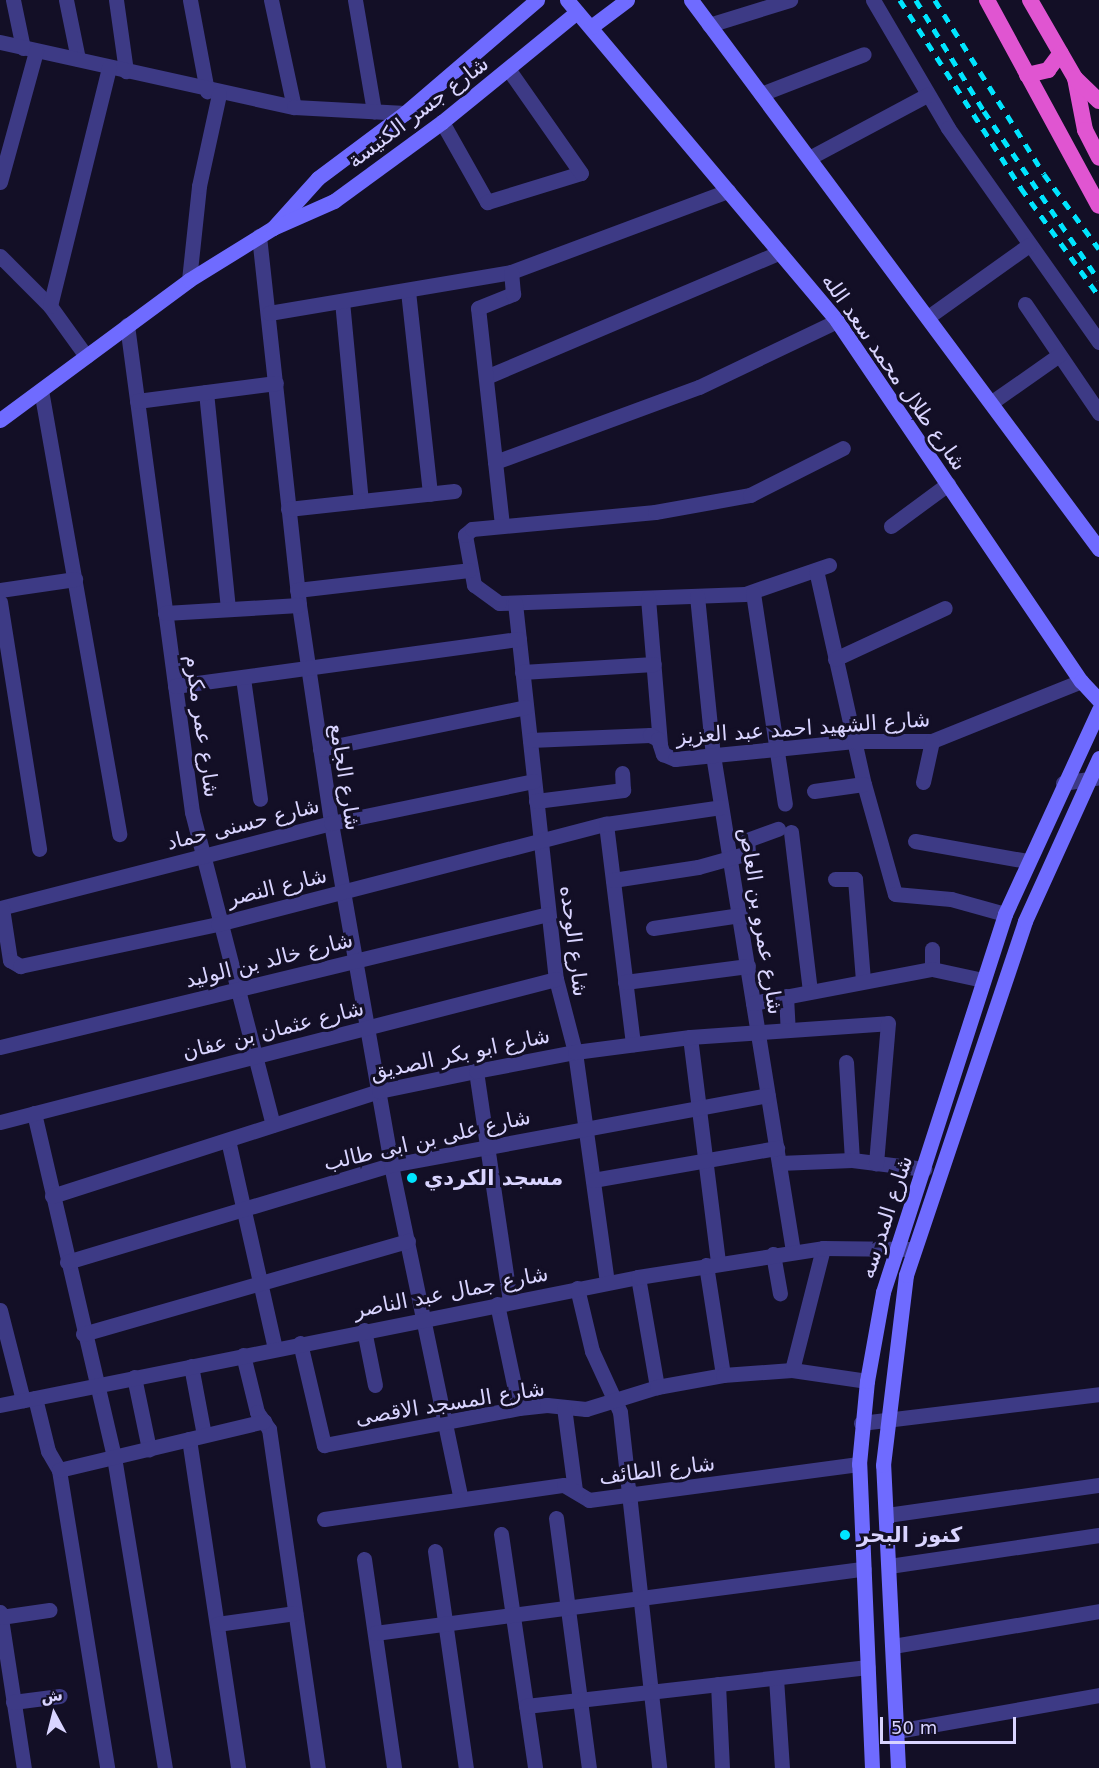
<!DOCTYPE html>
<meta charset="utf-8">
<style>
body{margin:0}
#map{position:relative;width:1099px;height:1768px;overflow:hidden;background:#130f26;font-family:"DejaVu Sans",Cairo,sans-serif}
div>[style]{position:absolute}
[style*='--x']{left:calc(var(--x)*1px);top:calc(var(--y)*1px);width:calc(var(--w)*1px);rotate:calc(var(--a)*1deg)}
.minor>*{height:15px;margin:-7.5px;padding:0 7.5px;transform-origin:7.5px;border-radius:7.5px;background:#3d3a85}
.secondary>*{height:15px;margin:-7.5px;padding:0 7.5px;transform-origin:7.5px;border-radius:7.5px;background:#6f6bff}
.trunk>*{height:16px;margin:-8px;padding:0 8px;transform-origin:8px;border-radius:8px;background:#e055d1}
.rail>*{height:4.5px;margin-top:-2.25px;transform-origin:0;background:repeating-linear-gradient(90deg,#00e5ff 0 9px,transparent 0 17px)}
.dots>*{width:16px;height:16px;translate:-50% -50%;box-sizing:border-box;border:3px solid #130f26;border-radius:50%}
span{translate:-50% -50%;white-space:nowrap;text-align:center;line-height:1.15;-webkit-text-stroke:6px #130f26;paint-order:stroke}
.street-label{font-size:21px;color:#d9d4ff}
.poi-label{font-size:21px;color:#d9d4ff;font-weight:700}
.left{translate:0 -50%;text-align:left}
.north{position:absolute;left:24px;top:1684px;width:60px;height:60px;-webkit-text-stroke:4px #130f26;paint-order:stroke;rotate:353deg;font-size:16px;font-weight:700;line-height:24px;text-align:center;color:#d9d4ff}
.north::after{content:'';display:block;margin:auto;width:21px;height:27px;background:#d9d4ff;clip-path:polygon(50% 0,100% 100%,50% 72%,0 100%)}
.scale{position:absolute;left:880px;top:1717px;width:136px;height:27px;box-sizing:border-box;border:3px solid #d9d4ff;border-top:0;padding-left:8px;font-size:18px;line-height:21px;white-space:nowrap;color:#d9d4ff;-webkit-text-stroke:4px #130f26;paint-order:stroke}
</style>
<div id="map">
<div class="minor">
<i style="--x:13;--y:0;--w:49;--a:78.2"></i>
<i style="--x:66;--y:0;--w:60;--a:78.5"></i>
<i style="--x:116;--y:0;--w:72;--a:82"></i>
<i style="--x:190;--y:0;--w:93;--a:79.4"></i>
<i style="--x:271;--y:0;--w:109;--a:77.9"></i>
<i style="--x:355;--y:0;--w:113;--a:80.3"></i>
<i style="--x:873;--y:0;--w:148;--a:59.6"></i>
<i style="--x:948;--y:128;--w:262;--a:54.8"></i>
<i style="--x:709;--y:25;--w:85;--a:-17.2"></i>
<i style="--x:0;--y:42;--w:301;--a:12.5"></i>
<i style="--x:294;--y:107;--w:111;--a:3.1"></i>
<i style="--x:761;--y:94;--w:110;--a:-21.2"></i>
<i style="--x:442;--y:122;--w:92;--a:60.6"></i>
<i style="--x:487;--y:202;--w:98;--a:-17.1"></i>
<i style="--x:581;--y:173;--w:126;--a:-125"></i>
<i style="--x:809;--y:158;--w:134;--a:-28.1"></i>
<i style="--x:0;--y:182;--w:136;--a:-74.6"></i>
<i style="--x:259;--y:236;--w:371;--a:83.8"></i>
<i style="--x:299;--y:605;--w:220;--a:81.6"></i>
<i style="--x:331;--y:823;--w:347;--a:80"></i>
<i style="--x:391;--y:1165;--w:341;--a:78.2"></i>
<i style="--x:0;--y:256;--w:71;--a:45"></i>
<i style="--x:50;--y:306;--w:62;--a:54.2"></i>
<i style="--x:189;--y:280;--w:95;--a:-83.9"></i>
<i style="--x:199;--y:186;--w:94;--a:-77.7"></i>
<i style="--x:408;--y:291;--w:204;--a:83.8"></i>
<i style="--x:342;--y:301;--w:201;--a:84.6"></i>
<i style="--x:1025;--y:304;--w:132;--a:55.8"></i>
<i style="--x:50;--y:306;--w:246;--a:-76.1"></i>
<i style="--x:269;--y:313;--w:245;--a:-9.6"></i>
<i style="--x:511;--y:272;--w:232;--a:-20.5"></i>
<i style="--x:928;--y:317;--w:124;--a:-35.5"></i>
<i style="--x:127;--y:325;--w:491;--a:82.4"></i>
<i style="--x:192;--y:812;--w:323;--a:75.5"></i>
<i style="--x:486;--y:377;--w:319;--a:-23"></i>
<i style="--x:41;--y:390;--w:451;--a:80"></i>
<i style="--x:206;--y:392;--w:218;--a:84.2"></i>
<i style="--x:137;--y:401;--w:140;--a:-7.4"></i>
<i style="--x:992;--y:402;--w:82;--a:-35"></i>
<i style="--x:495;--y:462;--w:217;--a:-20.2"></i>
<i style="--x:699;--y:387;--w:153;--a:-25.6"></i>
<i style="--x:288;--y:509;--w:167;--a:-6.2"></i>
<i style="--x:502;--y:525;--w:218;--a:-96.3"></i>
<i style="--x:478;--y:308;--w:38;--a:-22"></i>
<i style="--x:513;--y:294;--w:22;--a:-95"></i>
<i style="--x:891;--y:526;--w:71;--a:-36.4"></i>
<i style="--x:829;--y:565;--w:89;--a:161"></i>
<i style="--x:745;--y:594;--w:246;--a:177.9"></i>
<i style="--x:499;--y:603;--w:31;--a:-144"></i>
<i style="--x:474;--y:585;--w:51;--a:-100.2"></i>
<i style="--x:465;--y:535;--w:9;--a:-41"></i>
<i style="--x:472;--y:529;--w:184;--a:-5.3"></i>
<i style="--x:655;--y:512;--w:97;--a:-10.1"></i>
<i style="--x:750;--y:495;--w:104;--a:-26.8"></i>
<i style="--x:816;--y:570;--w:219;--a:77.4"></i>
<i style="--x:864;--y:784;--w:114;--a:74.3"></i>
<i style="--x:895;--y:894;--w:56;--a:5.1"></i>
<i style="--x:951;--y:899;--w:56;--a:15.5"></i>
<i style="--x:0;--y:590;--w:76;--a:-8.3"></i>
<i style="--x:297;--y:590;--w:173;--a:-6.6"></i>
<i style="--x:753;--y:593;--w:213;--a:81.4"></i>
<i style="--x:697;--y:596;--w:160;--a:84.3"></i>
<i style="--x:713;--y:755;--w:502;--a:80.84"></i>
<i style="--x:648;--y:598;--w:147;--a:85.3"></i>
<i style="--x:0;--y:602;--w:250;--a:81"></i>
<i style="--x:515;--y:603;--w:378;--a:83.8"></i>
<i style="--x:556;--y:979;--w:75;--a:75.4"></i>
<i style="--x:575;--y:1052;--w:232;--a:82.1"></i>
<i style="--x:165;--y:613;--w:134;--a:-3.4"></i>
<i style="--x:835;--y:659;--w:121;--a:-24.9"></i>
<i style="--x:522;--y:672;--w:132;--a:-3.5"></i>
<i style="--x:243;--y:678;--w:122;--a:82"></i>
<i style="--x:175;--y:686;--w:347;--a:-7.8"></i>
<i style="--x:530;--y:740;--w:120;--a:-2.4"></i>
<i style="--x:650;--y:735;--w:9;--a:27"></i>
<i style="--x:658;--y:739;--w:16;--a:72"></i>
<i style="--x:663;--y:754;--w:13;--a:23"></i>
<i style="--x:675;--y:759;--w:180;--a:-5.7"></i>
<i style="--x:854;--y:741;--w:78;--a:0"></i>
<i style="--x:932;--y:741;--w:161;--a:-21.9"></i>
<i style="--x:320;--y:749;--w:210;--a:-11.5"></i>
<i style="--x:923;--y:782;--w:42;--a:-77.6"></i>
<i style="--x:1063;--y:783;--w:36;--a:-9"></i>
<i style="--x:814;--y:791;--w:50;--a:-8"></i>
<i style="--x:536;--y:801;--w:88;--a:-7.2"></i>
<i style="--x:623;--y:790;--w:17;--a:-93"></i>
<i style="--x:606;--y:824;--w:222;--a:83"></i>
<i style="--x:791;--y:832;--w:160;--a:83.2"></i>
<i style="--x:915;--y:841;--w:114;--a:10.1"></i>
<i style="--x:835;--y:879;--w:20;--a:0"></i>
<i style="--x:855;--y:879;--w:101;--a:85.5"></i>
<i style="--x:613;--y:880;--w:86;--a:-8.7"></i>
<i style="--x:698;--y:867;--w:52;--a:-15.6"></i>
<i style="--x:748;--y:853;--w:13;--a:-94"></i>
<i style="--x:747;--y:840;--w:33;--a:-20"></i>
<i style="--x:0;--y:908;--w:342;--a:-14.4"></i>
<i style="--x:331;--y:823;--w:207;--a:-11.7"></i>
<i style="--x:2;--y:908;--w:53;--a:81.3"></i>
<i style="--x:10;--y:960;--w:12;--a:31"></i>
<i style="--x:20;--y:966;--w:202;--a:-12"></i>
<i style="--x:218;--y:924;--w:401;--a:-14.5"></i>
<i style="--x:606;--y:824;--w:116;--a:-8.4"></i>
<i style="--x:653;--y:928;--w:88;--a:-8.5"></i>
<i style="--x:932;--y:949;--w:20;--a:90"></i>
<i style="--x:625;--y:982;--w:124;--a:-7.4"></i>
<i style="--x:786;--y:996;--w:33;--a:87"></i>
<i style="--x:753;--y:1003;--w:182;--a:-10.8"></i>
<i style="--x:932;--y:969;--w:52;--a:12.2"></i>
<i style="--x:690;--y:1037;--w:228;--a:82.9"></i>
<i style="--x:0;--y:1047;--w:564;--a:-13.64"></i>
<i style="--x:846;--y:1062;--w:98;--a:86.5"></i>
<i style="--x:476;--y:1071;--w:233;--a:81.6"></i>
<i style="--x:34;--y:1113;--w:353;--a:76.9"></i>
<i style="--x:114;--y:1457;--w:315;--a:80.7"></i>
<i style="--x:0;--y:1122;--w:574;--a:-14.42"></i>
<i style="--x:228;--y:1140;--w:213;--a:77.3"></i>
<i style="--x:779;--y:1163;--w:73;--a:-2.4"></i>
<i style="--x:852;--y:1160;--w:73;--a:7.1"></i>
<i style="--x:593;--y:1180;--w:187;--a:-9.9"></i>
<i style="--x:52;--y:1196;--w:343;--a:-17.8"></i>
<i style="--x:379;--y:1091;--w:99;--a:-11.7"></i>
<i style="--x:476;--y:1071;--w:101;--a:-10.9"></i>
<i style="--x:575;--y:1052;--w:116;--a:-7.4"></i>
<i style="--x:690;--y:1037;--w:198;--a:-4"></i>
<i style="--x:888;--y:1023;--w:141;--a:94.9"></i>
<i style="--x:773;--y:1254;--w:40;--a:80"></i>
<i style="--x:67;--y:1262;--w:338;--a:-16.7"></i>
<i style="--x:391;--y:1165;--w:383;--a:-10.5"></i>
<i style="--x:706;--y:1265;--w:111;--a:81.2"></i>
<i style="--x:638;--y:1277;--w:112;--a:80.2"></i>
<i style="--x:577;--y:1288;--w:65;--a:76.6"></i>
<i style="--x:592;--y:1351;--w:67;--a:65.3"></i>
<i style="--x:620;--y:1412;--w:358;--a:83.7"></i>
<i style="--x:497;--y:1304;--w:106;--a:78.1"></i>
<i style="--x:0;--y:1310;--w:93;--a:75.7"></i>
<i style="--x:364;--y:1330;--w:56;--a:78.7"></i>
<i style="--x:83;--y:1334;--w:338;--a:-16"></i>
<i style="--x:300;--y:1343;--w:105;--a:76.8"></i>
<i style="--x:324;--y:1445;--w:198;--a:-10.7"></i>
<i style="--x:519;--y:1408;--w:28;--a:-6"></i>
<i style="--x:547;--y:1405;--w:39;--a:6"></i>
<i style="--x:586;--y:1409;--w:74;--a:-17.2"></i>
<i style="--x:657;--y:1387;--w:67;--a:-10.3"></i>
<i style="--x:723;--y:1375;--w:69;--a:-4.1"></i>
<i style="--x:792;--y:1370;--w:76;--a:8.3"></i>
<i style="--x:243;--y:1355;--w:59;--a:76.2"></i>
<i style="--x:257;--y:1412;--w:21;--a:55"></i>
<i style="--x:269;--y:1429;--w:343;--a:81.8"></i>
<i style="--x:191;--y:1366;--w:70;--a:79.3"></i>
<i style="--x:792;--y:1370;--w:126;--a:-75.7"></i>
<i style="--x:134;--y:1377;--w:74;--a:78.2"></i>
<i style="--x:35;--y:1398;--w:55;--a:76.2"></i>
<i style="--x:48;--y:1451;--w:22;--a:60"></i>
<i style="--x:59;--y:1470;--w:302;--a:80.8"></i>
<i style="--x:0;--y:1405;--w:651;--a:-11.34"></i>
<i style="--x:638;--y:1277;--w:187;--a:-8.9"></i>
<i style="--x:823;--y:1248;--w:87;--a:0.7"></i>
<i style="--x:564;--y:1407;--w:84;--a:82.5"></i>
<i style="--x:861;--y:1423;--w:240;--a:-6.9"></i>
<i style="--x:189;--y:1439;--w:333;--a:81.5"></i>
<i style="--x:59;--y:1470;--w:211;--a:-13.4"></i>
<i style="--x:887;--y:1515;--w:214;--a:-8.1"></i>
<i style="--x:556;--y:1518;--w:252;--a:82.5"></i>
<i style="--x:324;--y:1519;--w:242;--a:-8.1"></i>
<i style="--x:564;--y:1485;--w:29;--a:31"></i>
<i style="--x:589;--y:1500;--w:272;--a:-7.6"></i>
<i style="--x:501;--y:1534;--w:236;--a:81.7"></i>
<i style="--x:435;--y:1551;--w:219;--a:81.9"></i>
<i style="--x:364;--y:1559;--w:211;--a:81.8"></i>
<i style="--x:889;--y:1566;--w:212;--a:-8.4"></i>
<i style="--x:0;--y:1612;--w:158;--a:81.3"></i>
<i style="--x:1;--y:1617;--w:49;--a:-8.3"></i>
<i style="--x:217;--y:1624;--w:79;--a:-8"></i>
<i style="--x:375;--y:1633;--w:493;--a:-7.5"></i>
<i style="--x:893;--y:1646;--w:209;--a:-9.6"></i>
<i style="--x:776;--y:1678;--w:90;--a:86.2"></i>
<i style="--x:718;--y:1684;--w:84;--a:87.3"></i>
<i style="--x:13;--y:1702;--w:47;--a:-7.3"></i>
<i style="--x:526;--y:1706;--w:344;--a:-6.5"></i>
<i style="--x:897;--y:1731;--w:205;--a:-10.1"></i>
</div>
<div class="secondary">
<i style="--x:567;--y:0;--w:419;--a:49.9"></i>
<i style="--x:837;--y:321;--w:435;--a:55.9"></i>
<i style="--x:1081;--y:681;--w:26;--a:47"></i>
<i style="--x:691;--y:0;--w:684;--a:53.38"></i>
<i style="--x:591;--y:27;--w:45;--a:-36.9"></i>
<i style="--x:273;--y:228;--w:67;--a:-48"></i>
<i style="--x:318;--y:178;--w:109;--a:-36.8"></i>
<i style="--x:405;--y:113;--w:174;--a:-40.6"></i>
<i style="--x:0;--y:420;--w:235;--a:-36.5"></i>
<i style="--x:189;--y:280;--w:99;--a:-31.8"></i>
<i style="--x:273;--y:228;--w:67;--a:-23.9"></i>
<i style="--x:334;--y:201;--w:134;--a:-36.2"></i>
<i style="--x:442;--y:122;--w:174;--a:-39.2"></i>
<i style="--x:872;--y:1768;--w:304;--a:-92.4"></i>
<i style="--x:859;--y:1464;--w:83;--a:-84.5"></i>
<i style="--x:867;--y:1381;--w:90;--a:-79.8"></i>
<i style="--x:883;--y:1292;--w:397;--a:-72.1"></i>
<i style="--x:1005;--y:914;--w:225;--a:-65.3"></i>
<i style="--x:898;--y:1768;--w:303;--a:-92.8"></i>
<i style="--x:883;--y:1465;--w:191;--a:-83.1"></i>
<i style="--x:906;--y:1275;--w:373;--a:-71.4"></i>
<i style="--x:1025;--y:921;--w:179;--a:-65.6"></i>
</div>
<div class="trunk">
<i style="--x:987;--y:0;--w:234;--a:61.5"></i>
<i style="--x:1030;--y:0;--w:90;--a:60"></i>
<i style="--x:1075;--y:78;--w:53;--a:79.1"></i>
<i style="--x:1085;--y:130;--w:31;--a:63"></i>
<i style="--x:1027;--y:75;--w:22;--a:-13"></i>
<i style="--x:1048;--y:70;--w:21;--a:-53"></i>
<i style="--x:1075;--y:78;--w:33;--a:44"></i>
</div>
<div class="rail">
<i style="--x:900;--y:0;--w:224;--a:57.2"></i>
<i style="--x:1021;--y:188;--w:133;--a:54.2"></i>
<i style="--x:916;--y:0;--w:130;--a:58.5"></i>
<i style="--x:984;--y:111;--w:204;--a:55.8"></i>
<i style="--x:935;--y:0;--w:205;--a:57.9"></i>
<i style="--x:1044;--y:174;--w:93;--a:53.7"></i>
</div>
<div class="dots">
<i style="left:412px;top:1178px;background:#00e5ff"></i>
<i style="left:845px;top:1535px;background:#00e5ff"></i>
</div>
<div class="street-label">
<span style="left:418px;top:112px;rotate:-37deg">شارع جسر الكنيسة</span>
<span style="left:894px;top:372px;rotate:55deg">شارع طلال محمد سعد الله</span>
<span style="left:202px;top:726px;rotate:82deg">شارع عمر مكرم</span>
<span style="left:803px;top:728px;rotate:-4deg">شارع الشهيد احمد عبد العزيز</span>
<span style="left:345px;top:777px;rotate:81deg">شارع الجامع</span>
<span style="left:243px;top:824px;rotate:-14deg">شارع حسنى حماد</span>
<span style="left:277px;top:887px;rotate:-14deg">شارع النصر</span>
<span style="left:761px;top:921px;rotate:81deg">شارع عمرو بن العاص</span>
<span style="left:574px;top:941px;rotate:83deg">شارع الوحده</span>
<span style="left:269px;top:960px;rotate:-14deg">شارع خالد بن الوليد</span>
<span style="left:273px;top:1030px;rotate:-14deg">شارع عثمان بن عفان</span>
<span style="left:460px;top:1054px;rotate:-12deg">شارع ابو بكر الصديق</span>
<span style="left:427px;top:1140px;rotate:-13deg">شارع على بن ابى طالب</span>
<span style="left:886px;top:1217px;rotate:-72deg">شارع المدرسه</span>
<span style="left:451px;top:1292px;rotate:-11deg">شارع جمال عبد الناصر</span>
<span style="left:450px;top:1403px;rotate:-9deg">شارع المسجد الاقصى</span>
<span style="left:657px;top:1470px;rotate:-7deg">شارع الطائف</span>
</div>
<div class="poi-label">
<span class="left" style="left:424px;top:1178px">مسجد الكردي</span>
<span class="left" style="left:857px;top:1535px">كنوز البحر</span>
</div>
<div class="north">ش</div>
<div class="scale">50 m</div>
</div>
